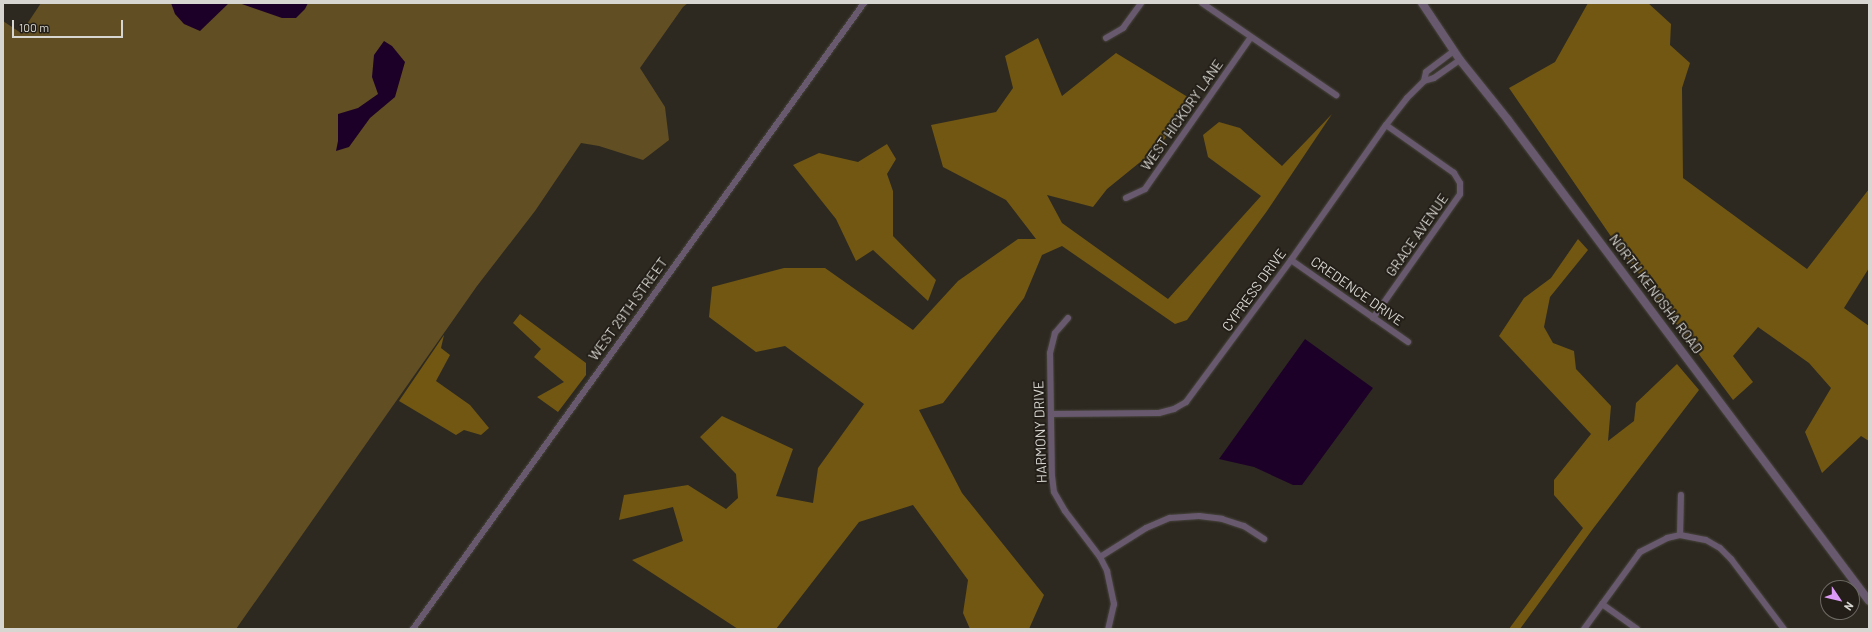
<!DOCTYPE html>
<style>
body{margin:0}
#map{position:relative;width:1872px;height:632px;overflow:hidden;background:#2d2921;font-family:Barlow,sans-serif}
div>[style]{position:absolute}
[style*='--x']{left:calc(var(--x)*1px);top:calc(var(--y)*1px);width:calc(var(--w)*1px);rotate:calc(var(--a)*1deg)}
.green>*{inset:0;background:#614e22}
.forest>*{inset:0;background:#715712}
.water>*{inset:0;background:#1d0028}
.roads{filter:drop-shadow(0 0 1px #48453d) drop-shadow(0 0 1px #48453d)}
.minor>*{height:6px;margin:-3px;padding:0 3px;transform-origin:3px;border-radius:3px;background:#68596f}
.tertiary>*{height:8px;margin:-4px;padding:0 4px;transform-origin:4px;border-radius:4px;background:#68596f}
span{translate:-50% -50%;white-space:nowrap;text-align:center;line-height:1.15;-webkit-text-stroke:4px #231f18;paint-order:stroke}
.street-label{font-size:14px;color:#d8d6d1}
.frame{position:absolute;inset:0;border:4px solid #d8d6d1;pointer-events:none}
.north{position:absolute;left:1820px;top:580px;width:40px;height:40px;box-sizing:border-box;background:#231f18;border:1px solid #6b6862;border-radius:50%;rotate:125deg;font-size:11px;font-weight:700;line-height:16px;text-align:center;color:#d8d6d1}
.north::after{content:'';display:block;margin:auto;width:14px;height:18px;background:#da9af6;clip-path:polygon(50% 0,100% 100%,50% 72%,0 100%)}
.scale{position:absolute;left:12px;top:20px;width:111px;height:18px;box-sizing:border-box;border:2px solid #d8d6d1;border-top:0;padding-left:5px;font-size:12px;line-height:14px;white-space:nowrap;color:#d8d6d1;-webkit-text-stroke:3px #231f18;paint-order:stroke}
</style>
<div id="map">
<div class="green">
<i style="clip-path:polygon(41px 3px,688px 3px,683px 7px,640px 68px,665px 107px,669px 140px,643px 160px,599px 146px,581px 143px,535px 211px,477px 286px,236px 629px,3px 629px,3px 21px,21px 33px)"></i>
</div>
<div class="forest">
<i style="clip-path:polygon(1588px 3px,1648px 3px,1671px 24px,1670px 45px,1690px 63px,1682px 88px,1683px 178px,1807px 269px,1869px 189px,1869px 268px,1844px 308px,1869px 326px,1869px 441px,1861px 436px,1822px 473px,1805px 432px,1831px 388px,1809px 363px,1758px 327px,1733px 356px,1753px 382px,1733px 400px,1610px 235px,1509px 88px,1555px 62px)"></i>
<i style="clip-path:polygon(1038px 38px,1062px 96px,1116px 53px,1191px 99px,1160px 146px,1107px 189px,1093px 207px,1047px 195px,1062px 223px,1168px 299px,1261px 196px,1208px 157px,1203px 135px,1219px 122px,1240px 128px,1282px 166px,1332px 114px,1267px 211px,1187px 320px,1175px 324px,1062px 246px,1042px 255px,1024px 298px,943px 403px,919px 410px,962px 493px,1044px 595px,1029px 629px,970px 629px,963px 613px,968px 580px,913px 505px,859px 522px,776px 629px,738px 629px,632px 560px,683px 541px,673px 507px,619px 520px,624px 495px,688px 485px,726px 509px,738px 498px,736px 474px,700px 437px,722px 416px,793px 449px,776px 496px,813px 503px,818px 468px,864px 404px,785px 346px,756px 352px,709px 317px,712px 287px,784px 268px,825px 268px,913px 330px,958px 281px,1018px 239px,1036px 239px,1006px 200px,943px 167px,931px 125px,996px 112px,1013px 88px,1005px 56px)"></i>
<i style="clip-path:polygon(887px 144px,896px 159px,887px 174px,893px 191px,893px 236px,936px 280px,928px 301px,873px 250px,856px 261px,836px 219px,793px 165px,819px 153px,858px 162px)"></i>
<i style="clip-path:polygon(1578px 239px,1588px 250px,1550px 297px,1544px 327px,1553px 343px,1574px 351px,1576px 369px,1611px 406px,1608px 441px,1634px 421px,1636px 403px,1677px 364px,1699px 390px,1592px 530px,1520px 629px,1509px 629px,1583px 528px,1554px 495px,1554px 480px,1591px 434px,1499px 336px,1524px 298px,1551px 278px)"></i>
<i style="clip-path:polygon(520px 314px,586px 363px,586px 375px,558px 412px,537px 397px,564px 382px,534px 357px,541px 349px,513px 323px)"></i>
<i style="clip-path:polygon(444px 335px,441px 348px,450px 355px,436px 381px,470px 405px,489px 428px,481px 435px,464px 430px,456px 435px,399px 401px)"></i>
</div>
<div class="water">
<i style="clip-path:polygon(171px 3px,229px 3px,200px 31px,184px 24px,175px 14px)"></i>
<i style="clip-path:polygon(239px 3px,308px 3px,305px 9px,296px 18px,282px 18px)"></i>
<i style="clip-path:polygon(384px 41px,392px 46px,405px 62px,395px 97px,370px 118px,349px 147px,336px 151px,338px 141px,338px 114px,358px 108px,378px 94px,372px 77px,374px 55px)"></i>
<i style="clip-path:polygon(1305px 339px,1373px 388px,1302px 485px,1293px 485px,1254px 467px,1219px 459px)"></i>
</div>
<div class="roads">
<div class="minor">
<i style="--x:1202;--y:3;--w:163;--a:34.5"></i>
<i style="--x:1106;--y:38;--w:20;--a:-30"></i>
<i style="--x:1123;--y:28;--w:31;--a:-54"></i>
<i style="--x:1424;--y:81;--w:9;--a:-77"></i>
<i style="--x:1426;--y:72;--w:35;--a:-37"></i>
<i style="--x:1126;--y:198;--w:21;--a:-25"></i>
<i style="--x:1145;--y:189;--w:185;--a:-55.1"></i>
<i style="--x:1291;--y:260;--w:143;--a:35"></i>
<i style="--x:1068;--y:318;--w:20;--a:131"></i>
<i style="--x:1055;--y:333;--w:21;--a:104"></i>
<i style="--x:1050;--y:353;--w:123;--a:89.1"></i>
<i style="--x:1052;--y:476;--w:16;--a:83"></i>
<i style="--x:1054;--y:492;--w:22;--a:60"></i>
<i style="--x:1065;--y:511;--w:58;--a:52.7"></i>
<i style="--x:1100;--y:557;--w:16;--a:63"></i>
<i style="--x:1107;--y:571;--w:34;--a:78"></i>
<i style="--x:1114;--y:604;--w:26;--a:103"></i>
<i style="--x:1373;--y:318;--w:151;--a:-54.9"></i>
<i style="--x:1460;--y:194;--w:11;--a:-90"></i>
<i style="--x:1460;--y:183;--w:12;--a:-121"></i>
<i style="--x:1454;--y:173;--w:83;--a:-144.8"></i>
<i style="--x:1051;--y:414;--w:108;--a:-0.5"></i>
<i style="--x:1159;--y:413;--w:16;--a:-15"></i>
<i style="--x:1174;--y:409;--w:14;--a:-30"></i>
<i style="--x:1186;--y:402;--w:177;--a:-53.5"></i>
<i style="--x:1291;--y:260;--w:165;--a:-54.9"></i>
<i style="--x:1386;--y:125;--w:34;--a:-52"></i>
<i style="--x:1407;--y:98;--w:24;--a:-45"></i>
<i style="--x:1424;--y:81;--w:10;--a:-17"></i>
<i style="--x:1434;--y:78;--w:32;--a:-35"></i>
<i style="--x:1680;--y:535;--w:40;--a:-88.6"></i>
<i style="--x:1100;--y:557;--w:54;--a:-32.2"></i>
<i style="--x:1146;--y:528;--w:26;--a:-23"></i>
<i style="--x:1170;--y:518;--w:29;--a:-4"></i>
<i style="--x:1199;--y:516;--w:23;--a:7"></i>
<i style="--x:1222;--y:519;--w:23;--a:18"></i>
<i style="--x:1244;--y:526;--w:24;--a:33"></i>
<i style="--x:1602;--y:604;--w:43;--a:35.5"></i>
<i style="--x:413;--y:629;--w:772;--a:-54.23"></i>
<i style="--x:1584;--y:629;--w:95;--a:-54"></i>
<i style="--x:1640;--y:552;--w:30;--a:-27"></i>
<i style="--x:1667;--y:538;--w:13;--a:-13"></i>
<i style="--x:1680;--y:535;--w:26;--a:11"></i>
<i style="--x:1706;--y:540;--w:16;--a:30"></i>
<i style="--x:1720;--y:548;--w:16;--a:45"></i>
<i style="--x:1731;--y:559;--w:88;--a:52.9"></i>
</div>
<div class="tertiary">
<i style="--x:1422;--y:3;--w:69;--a:56.3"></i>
<i style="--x:1460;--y:60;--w:77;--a:51.3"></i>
<i style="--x:1508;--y:120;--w:601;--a:53.11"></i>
</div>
</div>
<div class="street-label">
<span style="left:1182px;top:115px;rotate:-55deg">WEST HICKORY LANE</span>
<span style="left:1417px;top:235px;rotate:-55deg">GRACE AVENUE</span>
<span style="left:1254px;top:290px;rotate:-54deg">CYPRESS DRIVE</span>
<span style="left:1357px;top:291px;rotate:35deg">CREDENCE DRIVE</span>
<span style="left:1656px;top:294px;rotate:53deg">NORTH KENOSHA ROAD</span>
<span style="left:628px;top:309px;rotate:-54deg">WEST 29TH STREET</span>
<span style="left:1040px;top:432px;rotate:-92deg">HARMONY DRIVE</span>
</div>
<div class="frame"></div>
<div class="north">N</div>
<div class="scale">100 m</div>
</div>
